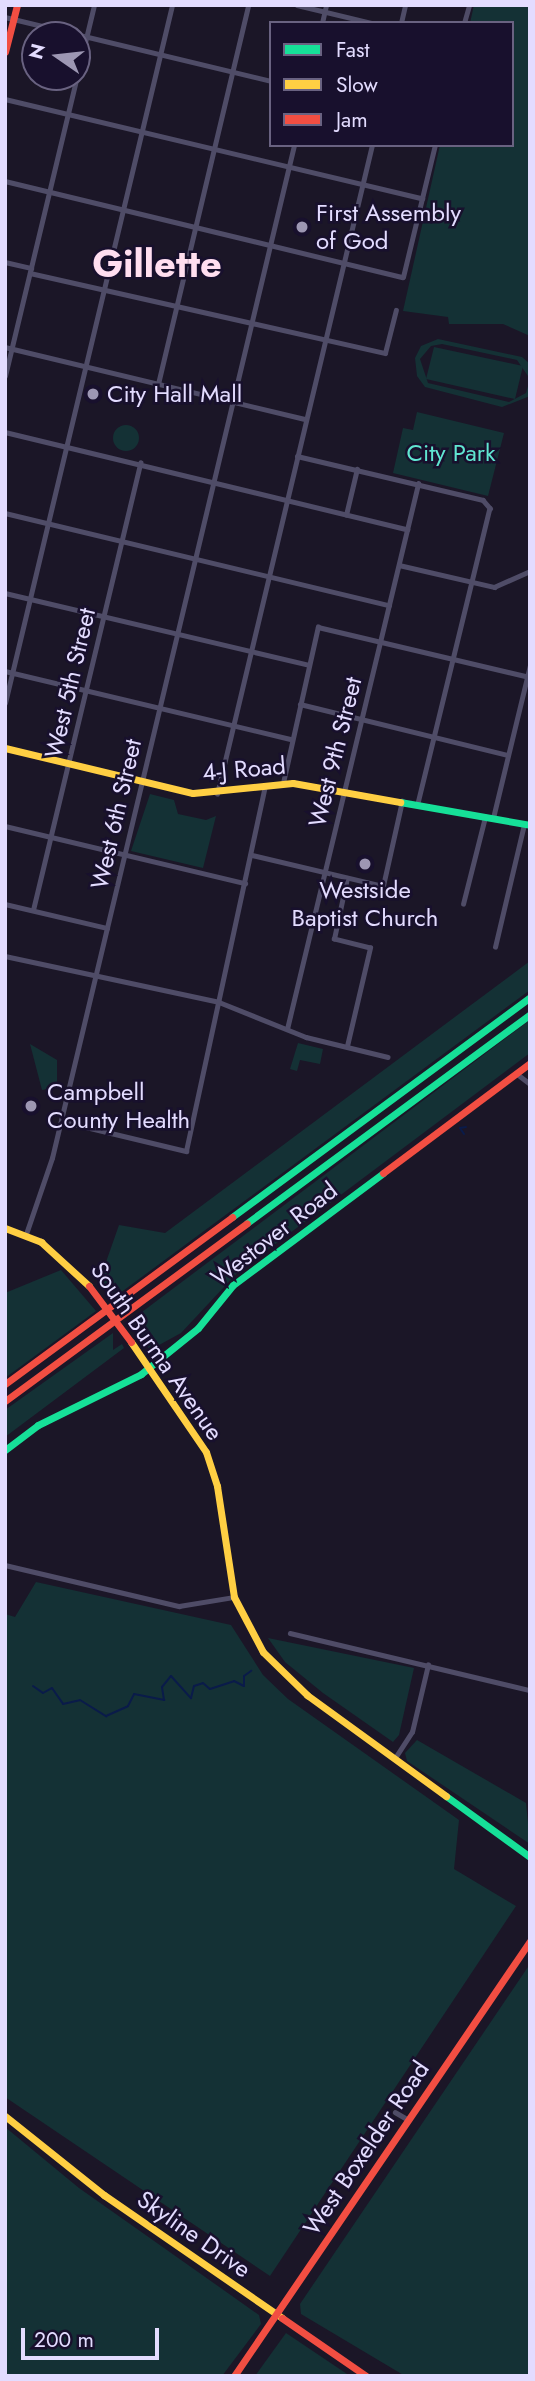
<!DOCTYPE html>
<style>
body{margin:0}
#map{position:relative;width:535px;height:2381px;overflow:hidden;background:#1b1627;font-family:Jost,sans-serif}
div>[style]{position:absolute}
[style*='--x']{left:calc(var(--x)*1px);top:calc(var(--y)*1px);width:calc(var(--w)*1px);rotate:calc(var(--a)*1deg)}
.green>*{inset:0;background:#143135}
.round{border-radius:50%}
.stream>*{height:2px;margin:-1px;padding:0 1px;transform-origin:1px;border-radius:1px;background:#0a1b4a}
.street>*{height:4.5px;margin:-2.25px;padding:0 2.25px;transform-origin:2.25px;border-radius:2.25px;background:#4f4c67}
.fast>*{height:7px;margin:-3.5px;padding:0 3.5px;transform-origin:3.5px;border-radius:3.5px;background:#16e098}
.slow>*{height:7px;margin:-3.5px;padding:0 3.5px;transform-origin:3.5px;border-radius:3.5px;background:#ffcf43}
.jam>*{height:7px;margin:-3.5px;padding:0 3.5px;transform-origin:3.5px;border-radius:3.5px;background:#f24e42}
.jam-bridge>*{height:7px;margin:-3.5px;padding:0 3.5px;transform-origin:3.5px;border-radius:3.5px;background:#f24e42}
.dots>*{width:19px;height:19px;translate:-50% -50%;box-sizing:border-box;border:4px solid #18102d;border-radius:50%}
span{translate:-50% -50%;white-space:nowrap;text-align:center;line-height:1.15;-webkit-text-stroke:5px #18102d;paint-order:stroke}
.poi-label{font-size:24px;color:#e3dcff}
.left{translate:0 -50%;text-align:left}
.park-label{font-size:24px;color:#60e6d1}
.street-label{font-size:24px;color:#e3dcff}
.town-label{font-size:38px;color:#ffdef0;font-weight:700}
.frame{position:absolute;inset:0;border:7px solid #e3dcff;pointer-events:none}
.legend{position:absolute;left:269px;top:21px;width:245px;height:126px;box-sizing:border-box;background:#18102d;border:2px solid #696281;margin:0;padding:9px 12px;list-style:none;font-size:21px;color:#e3dcff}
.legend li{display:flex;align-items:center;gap:14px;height:35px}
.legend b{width:35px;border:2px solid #696281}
.north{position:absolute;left:21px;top:21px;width:70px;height:70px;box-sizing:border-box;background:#18102d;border:2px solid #696281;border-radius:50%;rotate:284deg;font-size:19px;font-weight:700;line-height:28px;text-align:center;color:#e3dcff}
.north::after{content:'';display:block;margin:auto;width:24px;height:32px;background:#9d97b3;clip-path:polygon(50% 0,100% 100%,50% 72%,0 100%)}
.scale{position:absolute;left:21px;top:2328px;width:138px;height:32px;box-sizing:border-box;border:4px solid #e3dcff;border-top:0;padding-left:9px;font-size:21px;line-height:24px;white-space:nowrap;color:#e3dcff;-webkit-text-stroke:5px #18102d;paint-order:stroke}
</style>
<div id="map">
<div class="green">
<i style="clip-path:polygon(474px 5px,530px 5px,530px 336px,503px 324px,449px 324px,448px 317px,403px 311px,440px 145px,512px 145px,512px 23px,470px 23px)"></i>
<i style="clip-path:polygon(438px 339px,522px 357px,530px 364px,530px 379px,517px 360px,442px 344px,431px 346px,420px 359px,428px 383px,509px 402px,526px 393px,530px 379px,530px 396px,502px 407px,425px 387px,417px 376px,415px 358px,421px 346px)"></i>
<i style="clip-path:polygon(434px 347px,523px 366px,515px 399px,426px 379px)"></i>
<i style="clip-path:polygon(417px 412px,504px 433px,488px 496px,393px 473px,403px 428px,413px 430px)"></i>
<i class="round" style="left:113px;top:425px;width:26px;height:26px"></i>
<i style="clip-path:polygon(150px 794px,174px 800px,178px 814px,206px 820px,216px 816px,203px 868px,131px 851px)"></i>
<i style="clip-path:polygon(530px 961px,530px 990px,112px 1299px,111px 1288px,99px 1282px,119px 1225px,165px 1233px)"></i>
<i style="clip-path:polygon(530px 1020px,530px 1053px,238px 1272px,181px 1333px,150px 1350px,137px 1333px,141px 1329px,130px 1321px)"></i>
<i style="clip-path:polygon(298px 1043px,323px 1049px,320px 1064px,300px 1060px,297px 1071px,290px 1069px)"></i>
<i style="clip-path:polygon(30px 1044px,57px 1060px,57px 1087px,42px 1090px)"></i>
<i style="clip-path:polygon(61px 1270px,96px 1311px,5px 1378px,5px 1293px)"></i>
<i style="clip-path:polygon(113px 1333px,113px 1350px,122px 1344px,124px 1348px,5px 1437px,5px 1410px)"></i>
<i style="clip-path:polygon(36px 1582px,231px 1625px,263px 1675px,288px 1699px,459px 1820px,454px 1869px,516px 1906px,270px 2276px,5px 2097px,5px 1614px,15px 1617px)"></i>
<i style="clip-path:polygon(268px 1638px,414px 1668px,399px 1735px,393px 1742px,323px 1693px,285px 1662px)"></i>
<i style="clip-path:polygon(417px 1740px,526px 1803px,530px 1844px,407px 1761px,405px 1753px)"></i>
<i style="clip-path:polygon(530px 1964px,530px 2376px,405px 2376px,301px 2314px,300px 2304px)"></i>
<i style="clip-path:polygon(5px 2127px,79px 2188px,259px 2315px,261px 2324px,222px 2376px,5px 2376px)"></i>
<i style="clip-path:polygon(286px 2333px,350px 2376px,255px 2376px)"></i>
</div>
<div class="stream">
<i style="--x:464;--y:1134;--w:7;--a:-124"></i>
<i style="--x:460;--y:1128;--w:6;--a:-9"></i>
<i style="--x:33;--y:1686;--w:12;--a:35"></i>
<i style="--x:43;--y:1693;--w:10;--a:-29"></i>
<i style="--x:52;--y:1688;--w:19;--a:55"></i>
<i style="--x:63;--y:1704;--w:17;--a:-13"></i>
<i style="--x:80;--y:1700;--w:31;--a:32"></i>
<i style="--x:106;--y:1716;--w:24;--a:-24"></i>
<i style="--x:128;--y:1706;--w:13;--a:-63"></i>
<i style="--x:134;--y:1694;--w:31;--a:11"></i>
<i style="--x:164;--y:1700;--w:13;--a:-99"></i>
<i style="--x:162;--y:1687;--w:14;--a:-51"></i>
<i style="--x:171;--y:1676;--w:30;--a:48"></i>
<i style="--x:191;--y:1698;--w:12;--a:-76"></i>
<i style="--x:194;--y:1686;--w:9;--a:-18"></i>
<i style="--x:203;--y:1683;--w:9;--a:41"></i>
<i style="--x:210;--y:1689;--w:25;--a:-18"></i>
<i style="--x:234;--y:1681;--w:11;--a:27"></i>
<i style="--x:244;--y:1686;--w:10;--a:-90"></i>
<i style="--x:244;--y:1676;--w:9;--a:-36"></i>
</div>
<div class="street">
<i style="--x:297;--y:5;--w:77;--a:13.5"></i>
<i style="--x:5;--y:17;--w:274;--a:13.5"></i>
<i style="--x:322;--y:23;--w:18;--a:-77"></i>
<i style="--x:401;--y:23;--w:18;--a:-77"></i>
<i style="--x:464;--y:23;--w:19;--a:-74"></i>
<i style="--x:5;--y:99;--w:429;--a:13.4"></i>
<i style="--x:5;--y:181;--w:409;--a:13.6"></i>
<i style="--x:403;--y:277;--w:136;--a:-76.4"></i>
<i style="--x:5;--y:262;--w:27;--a:13"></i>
<i style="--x:30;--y:273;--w:364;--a:12.7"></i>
<i style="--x:385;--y:353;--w:44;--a:-75.7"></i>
<i style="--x:5;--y:347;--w:309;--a:13.5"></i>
<i style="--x:5;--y:376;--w:382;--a:-76.5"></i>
<i style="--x:158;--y:384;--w:390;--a:-76.6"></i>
<i style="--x:5;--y:432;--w:414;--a:13.6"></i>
<i style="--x:297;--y:456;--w:191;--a:13.3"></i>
<i style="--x:483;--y:500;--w:11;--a:49"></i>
<i style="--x:490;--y:508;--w:305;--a:103.7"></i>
<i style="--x:5;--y:513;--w:395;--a:13.5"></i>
<i style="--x:346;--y:515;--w:47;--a:-76.6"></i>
<i style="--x:399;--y:565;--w:98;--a:13"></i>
<i style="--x:494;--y:587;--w:39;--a:-24"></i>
<i style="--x:5;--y:593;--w:312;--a:13.3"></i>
<i style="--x:5;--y:671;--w:294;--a:13.4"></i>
<i style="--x:5;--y:703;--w:718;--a:-76.54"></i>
<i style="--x:300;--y:704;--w:214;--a:13.8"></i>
<i style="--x:283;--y:783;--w:160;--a:-77.4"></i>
<i style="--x:318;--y:627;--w:218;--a:13.3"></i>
<i style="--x:217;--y:794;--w:667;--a:-76.57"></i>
<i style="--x:493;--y:818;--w:157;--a:-76.4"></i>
<i style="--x:5;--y:826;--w:247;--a:13.4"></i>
<i style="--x:252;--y:855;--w:135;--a:13.3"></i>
<i style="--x:383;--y:886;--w:87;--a:-77.4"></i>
<i style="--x:5;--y:904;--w:105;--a:13.2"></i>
<i style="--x:463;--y:904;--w:90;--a:-75.8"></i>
<i style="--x:33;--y:910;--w:460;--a:-76.5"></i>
<i style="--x:495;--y:947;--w:126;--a:-76.7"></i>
<i style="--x:5;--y:956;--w:219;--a:12.1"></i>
<i style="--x:219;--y:1002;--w:94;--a:21.9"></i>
<i style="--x:306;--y:1037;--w:84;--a:13.7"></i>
<i style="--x:287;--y:1029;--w:561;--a:-76.48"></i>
<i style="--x:347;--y:1046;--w:101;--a:-76.8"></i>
<i style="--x:370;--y:948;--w:37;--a:-166"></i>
<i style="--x:334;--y:939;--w:62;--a:-78"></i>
<i style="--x:516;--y:1073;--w:18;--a:38"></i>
<i style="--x:61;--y:1121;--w:129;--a:13.5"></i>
<i style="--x:186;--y:1151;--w:373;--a:-77.8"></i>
<i style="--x:26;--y:1234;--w:80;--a:-71.1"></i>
<i style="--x:52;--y:1158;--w:1042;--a:-76.56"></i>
<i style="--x:5;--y:1565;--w:179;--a:13.3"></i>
<i style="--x:179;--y:1606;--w:56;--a:-9.3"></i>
<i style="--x:290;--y:1633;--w:247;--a:13.4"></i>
<i style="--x:395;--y:1758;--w:31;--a:-57"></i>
<i style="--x:412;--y:1732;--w:69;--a:-76.6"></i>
<i style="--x:395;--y:2112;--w:14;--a:30"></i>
</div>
<div class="fast">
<i style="--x:400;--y:802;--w:132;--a:10"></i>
<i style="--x:232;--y:1217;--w:370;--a:-36.4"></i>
<i style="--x:247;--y:1223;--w:352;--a:-36.4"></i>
<i style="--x:5;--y:1450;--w:41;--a:-37.1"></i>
<i style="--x:38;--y:1425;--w:115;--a:-26.3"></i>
<i style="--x:141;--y:1374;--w:73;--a:-38.9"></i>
<i style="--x:198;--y:1328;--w:55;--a:-50.9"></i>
<i style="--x:233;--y:1285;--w:187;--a:-36.7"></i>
<i style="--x:446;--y:1796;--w:104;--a:36"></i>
</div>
<div class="slow">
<i style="--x:5;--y:748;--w:193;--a:13.5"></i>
<i style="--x:193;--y:793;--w:100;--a:-5.7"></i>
<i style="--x:293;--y:783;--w:109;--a:10.1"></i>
<i style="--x:5;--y:1228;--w:39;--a:21"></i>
<i style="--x:41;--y:1242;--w:65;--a:42.5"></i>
<i style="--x:131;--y:1342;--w:133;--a:55.7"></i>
<i style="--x:206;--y:1452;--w:36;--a:72"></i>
<i style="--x:217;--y:1486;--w:112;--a:81.3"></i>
<i style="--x:234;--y:1597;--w:62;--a:62.2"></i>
<i style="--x:263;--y:1652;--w:62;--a:44.3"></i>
<i style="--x:307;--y:1695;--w:172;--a:36"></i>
<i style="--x:5;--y:2116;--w:127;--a:38.6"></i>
<i style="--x:104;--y:2195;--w:216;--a:34.6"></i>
</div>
<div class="jam">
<i style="--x:5;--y:52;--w:49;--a:-75.7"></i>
<i style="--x:383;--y:1173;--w:184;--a:-36.8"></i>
<i style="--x:5;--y:1384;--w:282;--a:-36.3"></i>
<i style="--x:5;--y:1401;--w:300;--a:-36.3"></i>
<i style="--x:282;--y:2318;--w:102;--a:34.6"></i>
<i style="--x:234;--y:2376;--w:526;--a:-55.77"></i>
</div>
<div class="jam-bridge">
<i style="--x:89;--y:1286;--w:70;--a:53.1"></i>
</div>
<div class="dots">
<i style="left:302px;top:227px;background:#9d97b3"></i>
<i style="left:93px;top:394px;background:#9d97b3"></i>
<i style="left:365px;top:864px;background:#9d97b3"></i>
<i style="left:31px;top:1106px;background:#9d97b3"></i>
</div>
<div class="poi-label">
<span class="left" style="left:316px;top:227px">First Assembly<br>of God</span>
<span class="left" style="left:107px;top:394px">City Hall Mall</span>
<span style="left:365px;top:904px">Westside<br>Baptist Church</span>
<span class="left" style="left:47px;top:1106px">Campbell<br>County Health</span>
</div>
<div class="park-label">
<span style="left:451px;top:453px">City Park</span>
</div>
<div class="street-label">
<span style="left:70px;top:683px;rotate:-77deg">West 5th Street</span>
<span style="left:335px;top:752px;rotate:-76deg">West 9th Street</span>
<span style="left:244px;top:769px;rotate:-5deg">4-J Road</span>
<span style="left:116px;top:814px;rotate:-77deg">West 6th Street</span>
<span style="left:274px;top:1234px;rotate:-38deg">Westover Road</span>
<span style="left:157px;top:1351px;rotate:55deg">South Burma Avenue</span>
<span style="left:366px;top:2148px;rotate:-56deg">West Boxelder Road</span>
<span style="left:194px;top:2234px;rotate:35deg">Skyline Drive</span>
</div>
<div class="town-label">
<span style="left:157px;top:264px">Gillette</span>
</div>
<div class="frame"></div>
<ul class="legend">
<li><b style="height:9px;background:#16e098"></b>Fast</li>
<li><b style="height:9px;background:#ffcf43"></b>Slow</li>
<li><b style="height:9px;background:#f24e42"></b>Jam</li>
</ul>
<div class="north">N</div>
<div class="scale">200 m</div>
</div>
